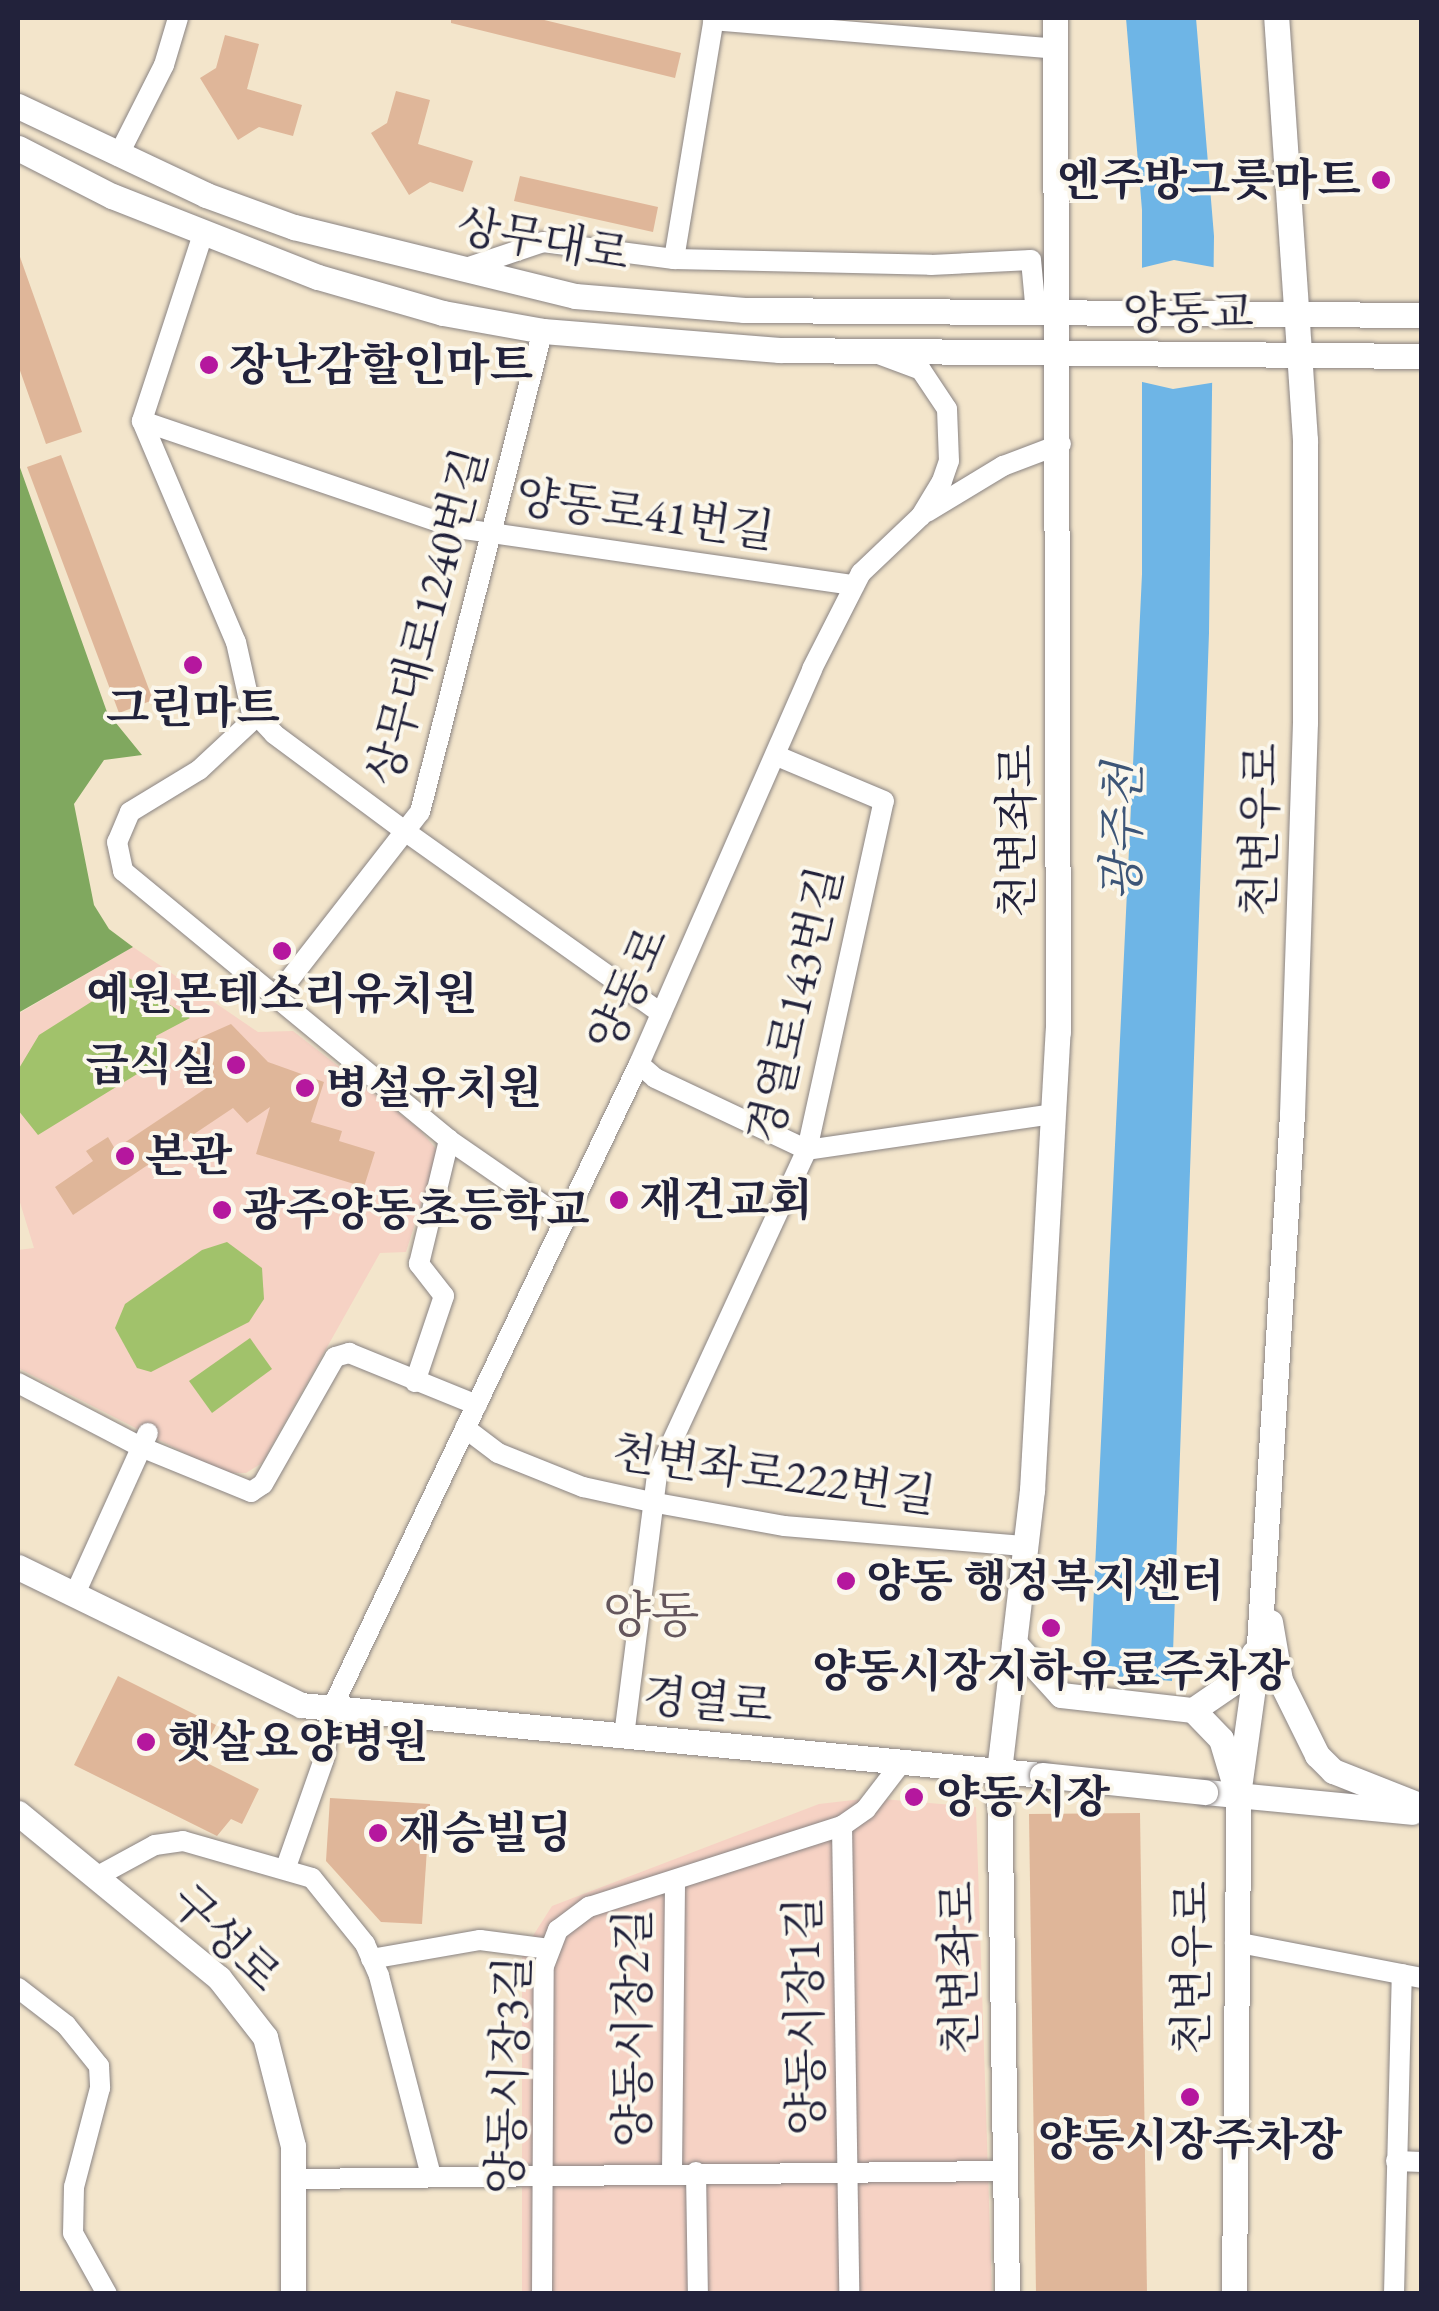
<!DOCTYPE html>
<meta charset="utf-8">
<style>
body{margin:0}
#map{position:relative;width:1439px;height:2311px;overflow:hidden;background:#f3e5cb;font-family:"EB Garamond","Noto Serif KR",serif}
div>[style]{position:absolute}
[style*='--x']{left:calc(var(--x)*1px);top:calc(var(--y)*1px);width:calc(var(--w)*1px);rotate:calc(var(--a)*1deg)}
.built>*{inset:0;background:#f6d2c4}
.green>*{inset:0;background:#a1c26b}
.forest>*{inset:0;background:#80a85f}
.water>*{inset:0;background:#6eb5e6}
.pier>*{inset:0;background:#f3e5cb}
.building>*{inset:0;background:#dfb699}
.roads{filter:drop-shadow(0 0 2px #8a8483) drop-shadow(0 0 2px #8a8483)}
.minor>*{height:20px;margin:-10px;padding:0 10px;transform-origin:10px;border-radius:10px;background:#fff}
.tertiary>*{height:25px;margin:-12.5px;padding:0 12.5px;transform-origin:12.5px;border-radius:12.5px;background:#fff}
.bridges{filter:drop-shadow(0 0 2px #8a8483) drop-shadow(0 0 2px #8a8483)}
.tertiary-bridge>*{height:25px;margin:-12.5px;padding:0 12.5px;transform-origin:12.5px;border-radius:12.5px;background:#fff}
.dots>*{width:28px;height:28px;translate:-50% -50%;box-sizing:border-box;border:5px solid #fbf7ec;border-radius:50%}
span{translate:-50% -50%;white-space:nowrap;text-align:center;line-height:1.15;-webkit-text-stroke:8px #fbf7ec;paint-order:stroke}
.poi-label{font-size:45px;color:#22223b;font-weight:700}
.right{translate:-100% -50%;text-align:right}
.left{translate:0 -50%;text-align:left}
.street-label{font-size:45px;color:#22223b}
.water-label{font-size:48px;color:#3d5577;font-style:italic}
.quarter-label{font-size:50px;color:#64565c}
.frame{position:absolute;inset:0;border:20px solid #22223b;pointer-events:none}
</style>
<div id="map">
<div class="built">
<i style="clip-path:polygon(133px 947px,258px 1032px,293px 1031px,418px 1128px,438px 1151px,406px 1252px,380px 1253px,262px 1463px,246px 1473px,224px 1473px,18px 1368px,18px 1250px,34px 1248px,18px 1196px,18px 1014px)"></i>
<i style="clip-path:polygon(871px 1798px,976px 1807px,992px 2293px,522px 2293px,522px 1953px,552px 1906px,819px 1804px)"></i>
</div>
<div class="green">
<i style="clip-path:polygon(129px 978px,190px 1018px,156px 1036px,160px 1060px,38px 1135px,18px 1110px,18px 1070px,39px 1035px)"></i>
<i style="clip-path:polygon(227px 1242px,262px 1268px,264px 1299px,249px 1322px,151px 1372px,137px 1368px,115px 1328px,125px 1304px,202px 1250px)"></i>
<i style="clip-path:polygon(250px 1338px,272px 1369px,212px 1413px,189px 1381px)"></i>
</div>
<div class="forest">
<i style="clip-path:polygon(18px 462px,107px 712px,142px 755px,104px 760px,74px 804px,94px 905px,109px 929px,133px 947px,18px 1013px)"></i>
</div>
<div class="water">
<i style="clip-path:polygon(1126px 18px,1196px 18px,1214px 236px,1209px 633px,1172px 1681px,1090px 1674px,1142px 574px,1142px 210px)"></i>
</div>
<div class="pier">
<i style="clip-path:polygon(1174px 260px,1218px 268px,1217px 382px,1173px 389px,1138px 381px,1137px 269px)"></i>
</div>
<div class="building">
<i style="clip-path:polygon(451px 18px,536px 18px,681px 53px,675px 78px,451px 23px)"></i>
<i style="clip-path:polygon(225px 35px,259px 44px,247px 89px,302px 105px,293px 136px,259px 127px,238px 140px,200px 78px,216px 68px)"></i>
<i style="clip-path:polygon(396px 91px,430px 100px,418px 144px,473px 161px,463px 192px,430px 182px,409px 195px,371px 133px,387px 123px)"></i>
<i style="clip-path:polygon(520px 176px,658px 207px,653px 232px,514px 201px)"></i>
<i style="clip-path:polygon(20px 257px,82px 432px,46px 444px,18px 365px)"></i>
<i style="clip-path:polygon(61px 455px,153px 700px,119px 713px,27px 467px)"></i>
<i style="clip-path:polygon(231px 1024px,268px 1062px,324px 1082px,311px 1122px,342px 1131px,339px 1141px,375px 1152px,364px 1187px,256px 1154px,270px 1107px,247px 1123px,233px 1108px,73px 1215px,55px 1187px,93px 1161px,86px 1151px,108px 1137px,115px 1149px,214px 1083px,188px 1043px)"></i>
<i style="clip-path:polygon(118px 1676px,216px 1725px,199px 1759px,259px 1789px,242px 1824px,231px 1819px,217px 1836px,74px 1765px)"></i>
<i style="clip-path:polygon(330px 1798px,430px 1804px,422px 1924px,381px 1922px,326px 1861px)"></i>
<i style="clip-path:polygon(1140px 1813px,1147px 2294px,1036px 2294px,1029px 1814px)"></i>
</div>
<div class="roads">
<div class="minor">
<i style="--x:713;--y:20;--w:343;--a:4.8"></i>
<i style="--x:118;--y:156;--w:102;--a:-63.2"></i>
<i style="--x:164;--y:65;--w:49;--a:-73.4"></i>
<i style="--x:203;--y:234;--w:197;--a:108.1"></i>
<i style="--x:142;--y:421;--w:240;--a:67"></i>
<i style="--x:236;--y:642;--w:69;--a:77.4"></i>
<i style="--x:251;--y:709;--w:34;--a:47"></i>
<i style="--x:274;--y:734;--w:164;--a:36.6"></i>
<i style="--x:406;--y:832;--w:313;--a:35.4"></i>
<i style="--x:674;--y:259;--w:244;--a:-80.6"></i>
<i style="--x:463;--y:269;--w:84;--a:-18.6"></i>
<i style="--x:543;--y:242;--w:132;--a:7.4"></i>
<i style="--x:674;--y:259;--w:257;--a:1.3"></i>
<i style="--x:931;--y:265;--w:100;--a:-2.9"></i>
<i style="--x:1031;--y:260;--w:54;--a:84.7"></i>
<i style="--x:142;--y:421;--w:333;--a:18.8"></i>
<i style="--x:457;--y:528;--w:401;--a:8.2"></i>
<i style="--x:927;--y:512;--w:89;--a:-31.2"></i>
<i style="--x:1003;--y:466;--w:62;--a:-20.8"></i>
<i style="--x:257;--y:716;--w:79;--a:137"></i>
<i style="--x:199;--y:770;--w:81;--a:148.7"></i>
<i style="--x:130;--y:812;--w:33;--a:113"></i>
<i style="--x:117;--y:842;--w:30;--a:78"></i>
<i style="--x:123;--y:871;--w:423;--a:39.5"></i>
<i style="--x:449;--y:1140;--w:141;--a:34.6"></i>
<i style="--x:275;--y:998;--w:236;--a:-52.1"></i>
<i style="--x:420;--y:812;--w:496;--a:-75.7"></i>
<i style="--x:639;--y:1064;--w:21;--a:41"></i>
<i style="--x:655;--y:1078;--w:168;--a:25.3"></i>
<i style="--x:807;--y:1150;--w:250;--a:-8.3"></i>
<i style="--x:415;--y:1382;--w:91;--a:-71.4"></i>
<i style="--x:444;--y:1296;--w:41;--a:-128"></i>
<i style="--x:419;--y:1264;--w:128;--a:-76.4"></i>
<i style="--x:18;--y:1383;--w:139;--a:27.5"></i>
<i style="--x:141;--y:1447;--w:119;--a:22.2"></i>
<i style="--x:251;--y:1492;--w:14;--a:-34"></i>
<i style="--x:263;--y:1484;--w:146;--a:-60.4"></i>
<i style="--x:335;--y:1357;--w:15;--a:-16"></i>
<i style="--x:349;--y:1353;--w:138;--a:22.1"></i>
<i style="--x:465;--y:1428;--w:41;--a:37.1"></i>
<i style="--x:498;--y:1453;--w:92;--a:21.8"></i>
<i style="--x:583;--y:1487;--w:70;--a:12.4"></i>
<i style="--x:651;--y:1502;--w:136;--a:10.2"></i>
<i style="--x:785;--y:1526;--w:241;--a:4.8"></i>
<i style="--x:74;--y:1596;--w:179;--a:-65.6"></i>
<i style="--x:624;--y:1736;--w:264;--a:-82.8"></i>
<i style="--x:657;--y:1474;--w:357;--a:-65.2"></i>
<i style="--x:807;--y:1150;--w:357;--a:-77.6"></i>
<i style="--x:884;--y:801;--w:116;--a:-157.2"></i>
<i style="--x:842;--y:1826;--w:468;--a:89.1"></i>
<i style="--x:286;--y:1867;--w:114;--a:-70.6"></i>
<i style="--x:324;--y:1759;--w:49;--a:-81.9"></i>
<i style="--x:331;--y:1710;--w:716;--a:-64.51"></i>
<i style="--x:639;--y:1064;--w:431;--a:-66.3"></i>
<i style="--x:812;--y:669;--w:108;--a:-63"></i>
<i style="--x:861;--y:573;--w:83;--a:-43.5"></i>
<i style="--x:921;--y:516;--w:41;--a:-59"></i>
<i style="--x:942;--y:481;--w:21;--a:-71"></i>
<i style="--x:949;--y:461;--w:52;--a:-92.2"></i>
<i style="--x:947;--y:409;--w:47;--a:-123.7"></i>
<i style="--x:921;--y:370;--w:43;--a:-159.4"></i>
<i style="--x:96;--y:1877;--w:67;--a:-28.5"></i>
<i style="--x:155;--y:1845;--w:28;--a:-8"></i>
<i style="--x:183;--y:1841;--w:134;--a:16"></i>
<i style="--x:312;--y:1878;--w:85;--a:51.2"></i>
<i style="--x:365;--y:1944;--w:35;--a:66"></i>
<i style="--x:379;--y:1976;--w:207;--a:75.4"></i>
<i style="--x:1235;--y:1942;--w:190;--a:10.9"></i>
<i style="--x:371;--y:1959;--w:111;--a:-9.9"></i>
<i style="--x:480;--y:1940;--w:70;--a:7.4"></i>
<i style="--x:18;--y:1988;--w:61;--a:37.6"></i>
<i style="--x:66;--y:2025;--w:53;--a:51.2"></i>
<i style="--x:99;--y:2066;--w:22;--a:87"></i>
<i style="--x:100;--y:2088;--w:102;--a:104.7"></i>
<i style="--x:74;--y:2187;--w:46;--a:91.2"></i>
<i style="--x:73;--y:2233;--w:70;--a:60.9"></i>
<i style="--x:1396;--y:2161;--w:26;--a:2"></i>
<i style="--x:672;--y:2172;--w:292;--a:-89.4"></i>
<i style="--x:696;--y:2172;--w:122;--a:89.1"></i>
<i style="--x:296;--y:2179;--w:709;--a:-0.65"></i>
<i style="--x:542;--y:2294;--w:328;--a:-89.7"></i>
<i style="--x:544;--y:1966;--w:39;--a:-69"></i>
<i style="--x:558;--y:1930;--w:39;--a:-37"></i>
<i style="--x:589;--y:1907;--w:266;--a:-17.8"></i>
<i style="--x:842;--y:1826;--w:29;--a:-35"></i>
<i style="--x:866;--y:1809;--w:59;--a:-52.5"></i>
<i style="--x:1394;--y:2294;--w:320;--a:-88.6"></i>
</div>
<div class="tertiary">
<i style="--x:18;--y:106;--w:208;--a:25.3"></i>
<i style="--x:206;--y:195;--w:94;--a:20"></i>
<i style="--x:294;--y:227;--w:289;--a:13.8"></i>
<i style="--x:575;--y:296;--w:170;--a:4.7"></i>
<i style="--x:744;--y:310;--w:678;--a:0.42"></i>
<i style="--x:18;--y:148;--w:106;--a:27.1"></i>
<i style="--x:112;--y:196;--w:221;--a:21.5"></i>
<i style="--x:318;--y:277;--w:130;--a:16.1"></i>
<i style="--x:443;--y:313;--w:102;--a:10.2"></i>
<i style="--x:543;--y:331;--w:237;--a:4.6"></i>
<i style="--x:779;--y:350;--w:643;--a:0.53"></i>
<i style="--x:18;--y:1567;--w:315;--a:26"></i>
<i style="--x:301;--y:1705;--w:744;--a:5.4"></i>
<i style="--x:1270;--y:1622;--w:59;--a:80.2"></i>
<i style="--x:1280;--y:1680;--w:84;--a:63.7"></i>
<i style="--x:1317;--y:1755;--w:23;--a:45"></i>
<i style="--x:1333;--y:1771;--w:96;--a:21.5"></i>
<i style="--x:1014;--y:1643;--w:70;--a:47.9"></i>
<i style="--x:1061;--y:1695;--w:133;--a:6.5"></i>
<i style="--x:1193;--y:1710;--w:40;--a:46"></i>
<i style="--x:1221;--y:1739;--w:49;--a:73.4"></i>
<i style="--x:1193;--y:1710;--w:58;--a:-34.5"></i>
<i style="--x:1241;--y:1677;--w:27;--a:-62"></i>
<i style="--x:1205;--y:1792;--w:208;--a:5.5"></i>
<i style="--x:18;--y:1813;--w:260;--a:39.4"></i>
<i style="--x:219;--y:1978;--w:75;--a:52.1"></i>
<i style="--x:265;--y:2037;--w:113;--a:75.6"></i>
<i style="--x:293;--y:2146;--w:148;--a:90"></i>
<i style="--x:1007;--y:2294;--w:523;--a:-90.88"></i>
<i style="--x:999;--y:1771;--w:283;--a:-83.3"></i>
<i style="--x:1032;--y:1490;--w:459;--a:-86.8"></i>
<i style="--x:1058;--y:1032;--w:1014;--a:-90.17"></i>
<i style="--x:1234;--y:2294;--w:499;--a:-89.5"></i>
<i style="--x:1238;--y:1795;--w:152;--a:-82.1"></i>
<i style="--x:1259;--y:1644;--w:531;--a:-86.44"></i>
<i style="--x:1292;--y:1114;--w:392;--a:-88.1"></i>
<i style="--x:1305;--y:722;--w:282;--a:-90"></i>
<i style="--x:1305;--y:440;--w:423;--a:-93.9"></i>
</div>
</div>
<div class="bridges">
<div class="tertiary-bridge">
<i style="--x:1042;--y:1775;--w:164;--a:6"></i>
</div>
</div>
<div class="dots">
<i style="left:1381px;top:180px;background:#b5179e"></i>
<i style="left:209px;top:365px;background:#b5179e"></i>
<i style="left:193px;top:665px;background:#b5179e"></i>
<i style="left:282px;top:951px;background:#b5179e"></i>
<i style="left:236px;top:1065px;background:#b5179e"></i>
<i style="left:305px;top:1088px;background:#b5179e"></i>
<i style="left:125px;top:1156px;background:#b5179e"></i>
<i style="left:619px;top:1200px;background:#b5179e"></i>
<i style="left:222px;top:1210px;background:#b5179e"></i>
<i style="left:846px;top:1581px;background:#b5179e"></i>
<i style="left:1051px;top:1628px;background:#b5179e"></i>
<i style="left:146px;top:1742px;background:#b5179e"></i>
<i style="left:914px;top:1797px;background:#b5179e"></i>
<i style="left:378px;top:1833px;background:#b5179e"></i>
<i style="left:1190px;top:2097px;background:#b5179e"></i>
</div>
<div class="poi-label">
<span class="right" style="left:1361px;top:180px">엔주방그릇마트</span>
<span class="left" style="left:229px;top:365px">장난감할인마트</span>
<span style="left:193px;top:708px">그린마트</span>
<span style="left:282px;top:994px">예원몬테소리유치원</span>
<span class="right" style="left:216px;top:1065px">급식실</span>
<span class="left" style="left:325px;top:1088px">병설유치원</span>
<span class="left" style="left:145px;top:1156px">본관</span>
<span class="left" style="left:639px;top:1200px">재건교회</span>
<span class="left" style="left:242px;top:1210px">광주양동초등학교</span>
<span class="left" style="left:866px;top:1581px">양동 행정복지센터</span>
<span style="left:1051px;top:1671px">양동시장지하유료주차장</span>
<span class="left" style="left:168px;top:1742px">햇살요양병원</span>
<span class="left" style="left:936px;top:1797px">양동시장</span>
<span class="left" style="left:398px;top:1833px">재승빌딩</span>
<span style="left:1190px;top:2140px">양동시장주차장</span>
</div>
<div class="street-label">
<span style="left:543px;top:240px;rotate:10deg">상무대로</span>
<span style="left:1188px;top:313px;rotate:-1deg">양동교</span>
<span style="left:645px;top:514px;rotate:8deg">양동로41번길</span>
<span style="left:427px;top:617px;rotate:-75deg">상무대로1240번길</span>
<span style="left:1260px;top:830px;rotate:-89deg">천변우로</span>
<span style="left:1017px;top:831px;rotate:-90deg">천변좌로</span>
<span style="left:628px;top:989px;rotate:-66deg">양동로</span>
<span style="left:795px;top:1005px;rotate:-77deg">경열로143번길</span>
<span style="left:774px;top:1474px;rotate:8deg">천변좌로222번길</span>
<span style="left:708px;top:1701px;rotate:5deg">경열로</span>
<span style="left:226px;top:1938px;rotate:44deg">구성로</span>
<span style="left:959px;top:1968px;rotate:-91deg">천변좌로</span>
<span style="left:1192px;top:1968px;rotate:-90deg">천변우로</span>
<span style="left:805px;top:2016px;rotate:-91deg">양동시장1길</span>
<span style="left:633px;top:2028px;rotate:-90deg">양동시장2길</span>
<span style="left:509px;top:2075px;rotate:-88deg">양동시장3길</span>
</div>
<div class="water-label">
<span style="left:1122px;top:832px;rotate:-89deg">광주천</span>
</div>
<div class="quarter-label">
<span style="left:651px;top:1615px">양동</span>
</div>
<div class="frame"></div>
</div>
